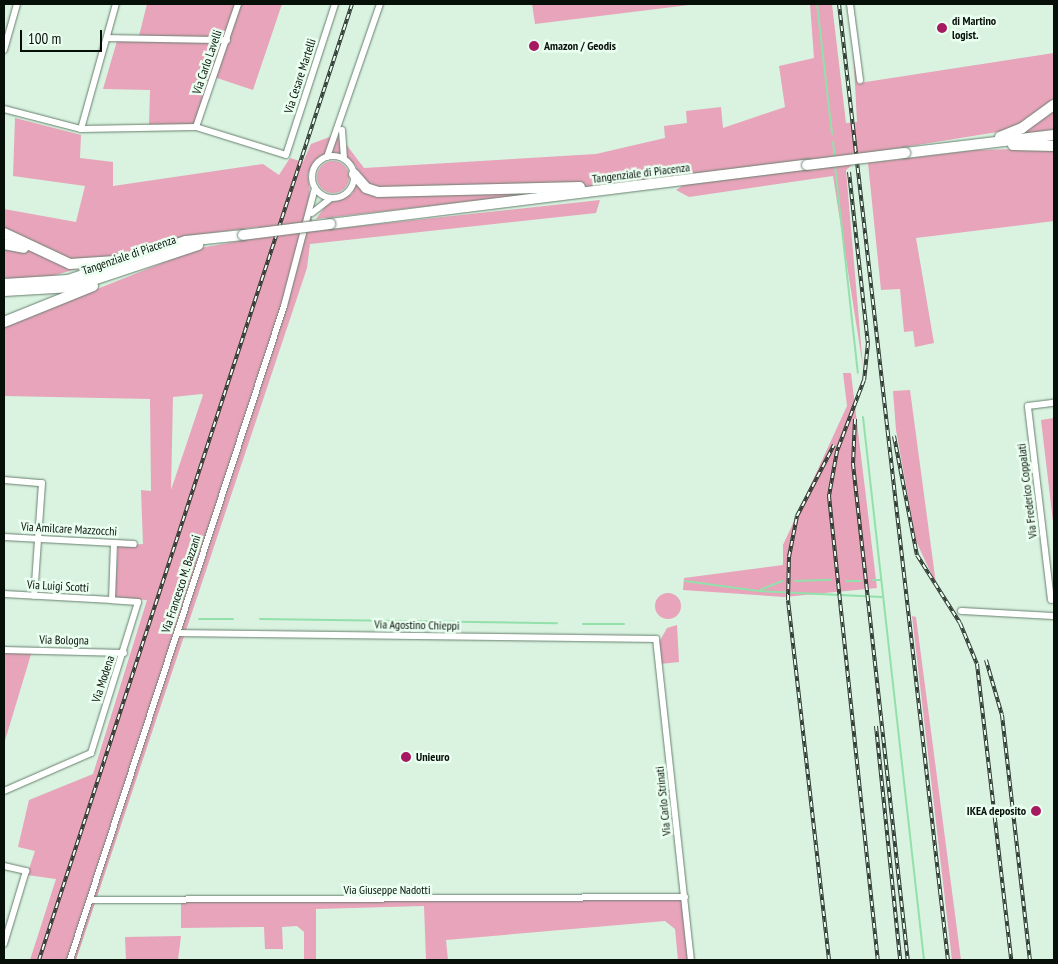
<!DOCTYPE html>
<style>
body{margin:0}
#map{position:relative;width:1058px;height:964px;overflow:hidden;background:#d9f3e0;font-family:"PT Sans Narrow",sans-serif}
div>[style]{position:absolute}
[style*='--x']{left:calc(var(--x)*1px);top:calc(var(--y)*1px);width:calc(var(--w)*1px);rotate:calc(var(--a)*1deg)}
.green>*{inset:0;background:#e7a4bb}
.round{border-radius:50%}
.stream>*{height:2px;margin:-1px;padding:0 1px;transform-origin:1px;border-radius:1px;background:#93e0ab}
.roads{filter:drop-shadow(0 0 1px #687f6e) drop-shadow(0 0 1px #687f6e)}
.minor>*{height:6px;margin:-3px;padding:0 3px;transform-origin:3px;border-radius:3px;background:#fff}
.minor>.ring{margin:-3px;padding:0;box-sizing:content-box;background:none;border:6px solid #fff;border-radius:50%}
.highway>*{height:10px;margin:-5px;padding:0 5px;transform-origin:5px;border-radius:5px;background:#fff}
.rail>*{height:4px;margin-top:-2px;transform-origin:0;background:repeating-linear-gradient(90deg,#eaffef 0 5.5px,#303b33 0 11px);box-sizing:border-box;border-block:1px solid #303b33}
.bridges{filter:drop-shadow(0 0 1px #687f6e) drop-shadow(0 0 1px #687f6e)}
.highway-bridge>*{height:10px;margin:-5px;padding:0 5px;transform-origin:5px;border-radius:5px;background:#fff}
.dots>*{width:14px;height:14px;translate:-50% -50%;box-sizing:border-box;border:2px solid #eaffef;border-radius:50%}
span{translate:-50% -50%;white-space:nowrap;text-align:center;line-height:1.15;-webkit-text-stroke:5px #eaffef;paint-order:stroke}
.poi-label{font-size:12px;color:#070f09;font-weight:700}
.left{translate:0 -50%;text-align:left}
.right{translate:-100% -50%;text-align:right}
.street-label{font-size:12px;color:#070f09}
.frame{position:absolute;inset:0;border:5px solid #070f09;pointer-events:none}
.scale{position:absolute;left:20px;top:30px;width:82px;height:22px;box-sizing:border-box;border:2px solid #070f09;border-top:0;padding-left:6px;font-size:15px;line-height:18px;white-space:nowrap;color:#070f09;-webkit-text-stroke:4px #eaffef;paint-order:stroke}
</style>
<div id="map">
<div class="green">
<i style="clip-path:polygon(147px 4px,282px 4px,253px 90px,214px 77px,198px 125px,149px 125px,150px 90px,103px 89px,117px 41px,148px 42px,139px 36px)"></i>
<i style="clip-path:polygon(532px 4px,697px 4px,535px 24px)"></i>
<i style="clip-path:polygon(evenodd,810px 4px,832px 4px,846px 123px,857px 122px,852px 27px,859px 83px,1054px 53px,1054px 99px,1010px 130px,867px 153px,846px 170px,863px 367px,833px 176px,689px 197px,676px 190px,699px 175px,316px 219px,327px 204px,352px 194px,358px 178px,356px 166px,344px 155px,328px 153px,315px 160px,308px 174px,313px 231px,600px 200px,596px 213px,310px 244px,307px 268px,76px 960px,30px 960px,56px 879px,27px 875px,35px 851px,18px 847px,29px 800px,93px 774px,147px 600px,115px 598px,118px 546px,143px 544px,141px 490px,151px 491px,150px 399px,4px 396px,4px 326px,200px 248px,251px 239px,258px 227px,187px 236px,32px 282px,4px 278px,4px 209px,76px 222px,85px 186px,13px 176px,15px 118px,81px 135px,80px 158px,113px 162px,113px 186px,263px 164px,279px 175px,290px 158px,303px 162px,311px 144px,332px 136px,342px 139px,364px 168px,596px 154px,665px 138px,664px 126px,687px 123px,686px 111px,721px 107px,723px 128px,785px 107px,779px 66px,814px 58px,810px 4px,202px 394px,203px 395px,171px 490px,173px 397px,202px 394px)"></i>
<i style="clip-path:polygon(1054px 108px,1054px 130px,1020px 134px)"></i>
<i style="clip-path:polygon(1054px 148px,1054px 221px,916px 238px,934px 343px,915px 347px,913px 331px,904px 332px,900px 289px,881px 290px,868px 163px,976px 150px)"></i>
<i class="round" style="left:317px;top:161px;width:32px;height:32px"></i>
<i style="clip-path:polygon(843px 373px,851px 373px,877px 588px,784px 597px,683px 590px,684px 578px,783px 565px,783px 545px,847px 406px)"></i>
<i style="clip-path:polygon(910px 390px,936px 584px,916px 541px,896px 430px,893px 391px)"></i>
<i style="clip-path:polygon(1054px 418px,1054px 530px,1041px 420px)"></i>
<i class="round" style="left:655px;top:593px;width:26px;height:26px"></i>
<i style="clip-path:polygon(912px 616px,916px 617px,961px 960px,952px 960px)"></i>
<i style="clip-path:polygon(677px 625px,679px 662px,660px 664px,658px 644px,667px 628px)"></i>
<i style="clip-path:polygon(4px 650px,32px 651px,4px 744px)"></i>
<i style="clip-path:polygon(685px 897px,692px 960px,678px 960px,675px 929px,665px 921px,446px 940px,448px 960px,426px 960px,424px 906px,316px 909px,316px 960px,304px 960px,304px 932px,297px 926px,282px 927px,283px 949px,265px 949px,264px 927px,181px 928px,181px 902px)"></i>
<i style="clip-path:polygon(181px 936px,178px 960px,126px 960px,125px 937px)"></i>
</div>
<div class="stream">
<i style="--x:817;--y:4;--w:131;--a:83.4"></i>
<i style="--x:833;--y:142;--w:17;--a:83"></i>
<i style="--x:835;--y:166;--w:208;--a:83.7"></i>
<i style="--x:863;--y:417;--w:546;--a:83.59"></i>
<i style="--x:873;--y:580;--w:8;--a:0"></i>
<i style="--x:685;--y:581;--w:74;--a:7.8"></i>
<i style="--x:758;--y:591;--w:124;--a:2.8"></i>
<i style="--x:795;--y:581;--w:36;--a:-2"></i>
<i style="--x:846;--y:581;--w:15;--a:0"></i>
<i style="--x:760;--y:590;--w:24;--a:-22"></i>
<i style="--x:199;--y:619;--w:34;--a:0"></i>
<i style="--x:260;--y:619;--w:297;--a:0.8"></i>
<i style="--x:583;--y:624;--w:41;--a:0"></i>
</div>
<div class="roads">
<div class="minor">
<i style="--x:850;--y:4;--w:77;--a:82.5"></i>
<i style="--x:107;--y:38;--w:120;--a:1"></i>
<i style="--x:4;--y:50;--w:48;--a:-74.2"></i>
<i style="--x:4;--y:109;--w:80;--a:14.6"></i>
<i style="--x:81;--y:129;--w:115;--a:-1"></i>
<i style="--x:196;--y:127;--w:94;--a:17.3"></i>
<i style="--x:286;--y:155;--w:159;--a:-72"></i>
<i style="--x:196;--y:127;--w:130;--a:-71.1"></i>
<i style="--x:81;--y:129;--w:130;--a:-74.4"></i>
<i style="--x:342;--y:130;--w:29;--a:86"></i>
<i class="ring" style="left:312px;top:156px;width:36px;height:36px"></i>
<i style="--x:327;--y:157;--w:162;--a:-70.9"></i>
<i style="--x:312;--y:213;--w:24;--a:-38"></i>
<i style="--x:4;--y:480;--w:38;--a:5"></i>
<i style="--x:42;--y:483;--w:113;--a:94"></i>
<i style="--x:4;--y:537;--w:130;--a:3.1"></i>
<i style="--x:4;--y:594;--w:108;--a:3.2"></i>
<i style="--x:1051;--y:600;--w:195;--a:-96.8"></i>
<i style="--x:1028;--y:406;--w:26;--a:-7"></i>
<i style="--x:961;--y:611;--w:93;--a:3.1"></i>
<i style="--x:177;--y:633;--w:479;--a:0.7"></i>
<i style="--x:656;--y:639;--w:323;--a:83.8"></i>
<i style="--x:4;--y:650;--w:120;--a:1.4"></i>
<i style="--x:4;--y:791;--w:95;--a:-23.6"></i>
<i style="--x:91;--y:753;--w:158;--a:-72.7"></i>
<i style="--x:138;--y:602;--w:26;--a:-176"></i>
<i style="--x:112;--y:600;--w:57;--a:-88"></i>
<i style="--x:4;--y:866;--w:23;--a:13"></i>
<i style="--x:26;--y:871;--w:76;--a:106.8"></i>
<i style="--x:90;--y:900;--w:595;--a:-0.29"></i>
<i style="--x:70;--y:960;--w:688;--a:-71.88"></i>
<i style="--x:284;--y:306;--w:122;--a:-75.3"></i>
</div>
<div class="highway">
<i style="--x:1000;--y:137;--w:24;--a:-22"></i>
<i style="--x:1022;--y:128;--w:39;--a:-36"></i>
<i style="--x:1013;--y:145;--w:41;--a:1.4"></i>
<i style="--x:905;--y:153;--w:150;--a:-6.9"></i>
<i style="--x:354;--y:174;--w:18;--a:49"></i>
<i style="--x:366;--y:188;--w:13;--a:18"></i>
<i style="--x:378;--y:192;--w:202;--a:-1.4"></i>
<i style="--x:330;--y:224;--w:481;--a:-7.1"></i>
<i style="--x:4;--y:233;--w:73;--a:25.2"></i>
<i style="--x:70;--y:264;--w:45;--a:-3.8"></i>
<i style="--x:4;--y:244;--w:20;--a:11"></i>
<i style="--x:4;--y:284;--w:64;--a:-3.6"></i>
<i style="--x:68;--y:280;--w:124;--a:-18.3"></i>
<i style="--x:186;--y:241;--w:57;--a:-6"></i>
<i style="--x:4;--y:291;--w:68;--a:-3.4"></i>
<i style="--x:72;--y:287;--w:133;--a:-18.4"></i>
<i style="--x:4;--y:322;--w:96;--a:-22"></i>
</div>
</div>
<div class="rail">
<i style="--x:839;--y:4;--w:962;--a:83.5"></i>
<i style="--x:849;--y:172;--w:172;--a:83.7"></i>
<i style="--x:868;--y:343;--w:37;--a:96"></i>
<i style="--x:864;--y:380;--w:76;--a:110.8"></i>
<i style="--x:837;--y:451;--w:46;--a:100.1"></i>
<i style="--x:829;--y:496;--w:467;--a:84"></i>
<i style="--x:855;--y:419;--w:45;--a:92.5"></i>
<i style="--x:853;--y:464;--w:499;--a:83.7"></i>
<i style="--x:894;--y:436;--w:121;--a:79.1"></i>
<i style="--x:917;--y:555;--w:80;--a:57.7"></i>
<i style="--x:960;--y:623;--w:44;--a:67.5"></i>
<i style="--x:977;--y:664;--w:298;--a:83.4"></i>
<i style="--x:986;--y:660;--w:57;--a:73.8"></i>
<i style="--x:1002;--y:715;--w:247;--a:83.5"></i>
<i style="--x:876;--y:726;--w:235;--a:84.1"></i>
<i style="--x:39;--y:960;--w:1006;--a:-71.87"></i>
<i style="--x:829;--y:960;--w:362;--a:-96.5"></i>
<i style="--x:788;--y:600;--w:43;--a:-88.7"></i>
<i style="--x:789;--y:557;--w:42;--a:-79"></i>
<i style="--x:797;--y:516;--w:80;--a:-62.5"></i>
</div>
<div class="bridges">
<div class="highway-bridge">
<i style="--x:807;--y:165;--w:99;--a:-7"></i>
<i style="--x:243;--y:235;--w:88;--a:-7.2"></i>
</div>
</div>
<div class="dots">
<i style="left:942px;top:28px;background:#a51a60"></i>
<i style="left:534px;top:46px;background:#a51a60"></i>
<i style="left:406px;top:757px;background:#a51a60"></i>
<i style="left:1036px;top:811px;background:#a51a60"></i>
</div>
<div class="poi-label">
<span class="left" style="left:952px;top:28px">di Martino<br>logist.</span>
<span class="left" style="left:544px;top:46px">Amazon / Geodis</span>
<span class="left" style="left:416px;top:757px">Unieuro</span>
<span class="right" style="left:1026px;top:811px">IKEA deposito</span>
</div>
<div class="street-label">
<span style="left:207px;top:62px;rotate:-71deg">Via Carlo Lavelli</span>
<span style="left:300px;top:76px;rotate:-72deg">Via Cesare Martelli</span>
<span style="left:641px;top:173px;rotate:-7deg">Tangenziale di Piacenza</span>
<span style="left:129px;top:255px;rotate:-19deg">Tangenziale di Piacenza</span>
<span style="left:1027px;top:491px;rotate:-97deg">Via Frederico Coppalati</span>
<span style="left:69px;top:529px;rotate:3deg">Via Amilcare Mazzocchi</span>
<span style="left:181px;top:584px;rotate:-72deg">Via Francesco M. Bazzani</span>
<span style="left:58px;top:586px;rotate:3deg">Via Luigi Scotti</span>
<span style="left:417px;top:625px;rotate:1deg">Via Agostino Chieppi</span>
<span style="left:64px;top:640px;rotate:1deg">Via Bologna</span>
<span style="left:103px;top:679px;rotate:-72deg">Via Modena</span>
<span style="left:663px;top:801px;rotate:-96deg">Via Carlo Strinati</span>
<span style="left:387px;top:890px">Via Giuseppe Nadotti</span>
</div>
<div class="frame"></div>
<div class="scale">100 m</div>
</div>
